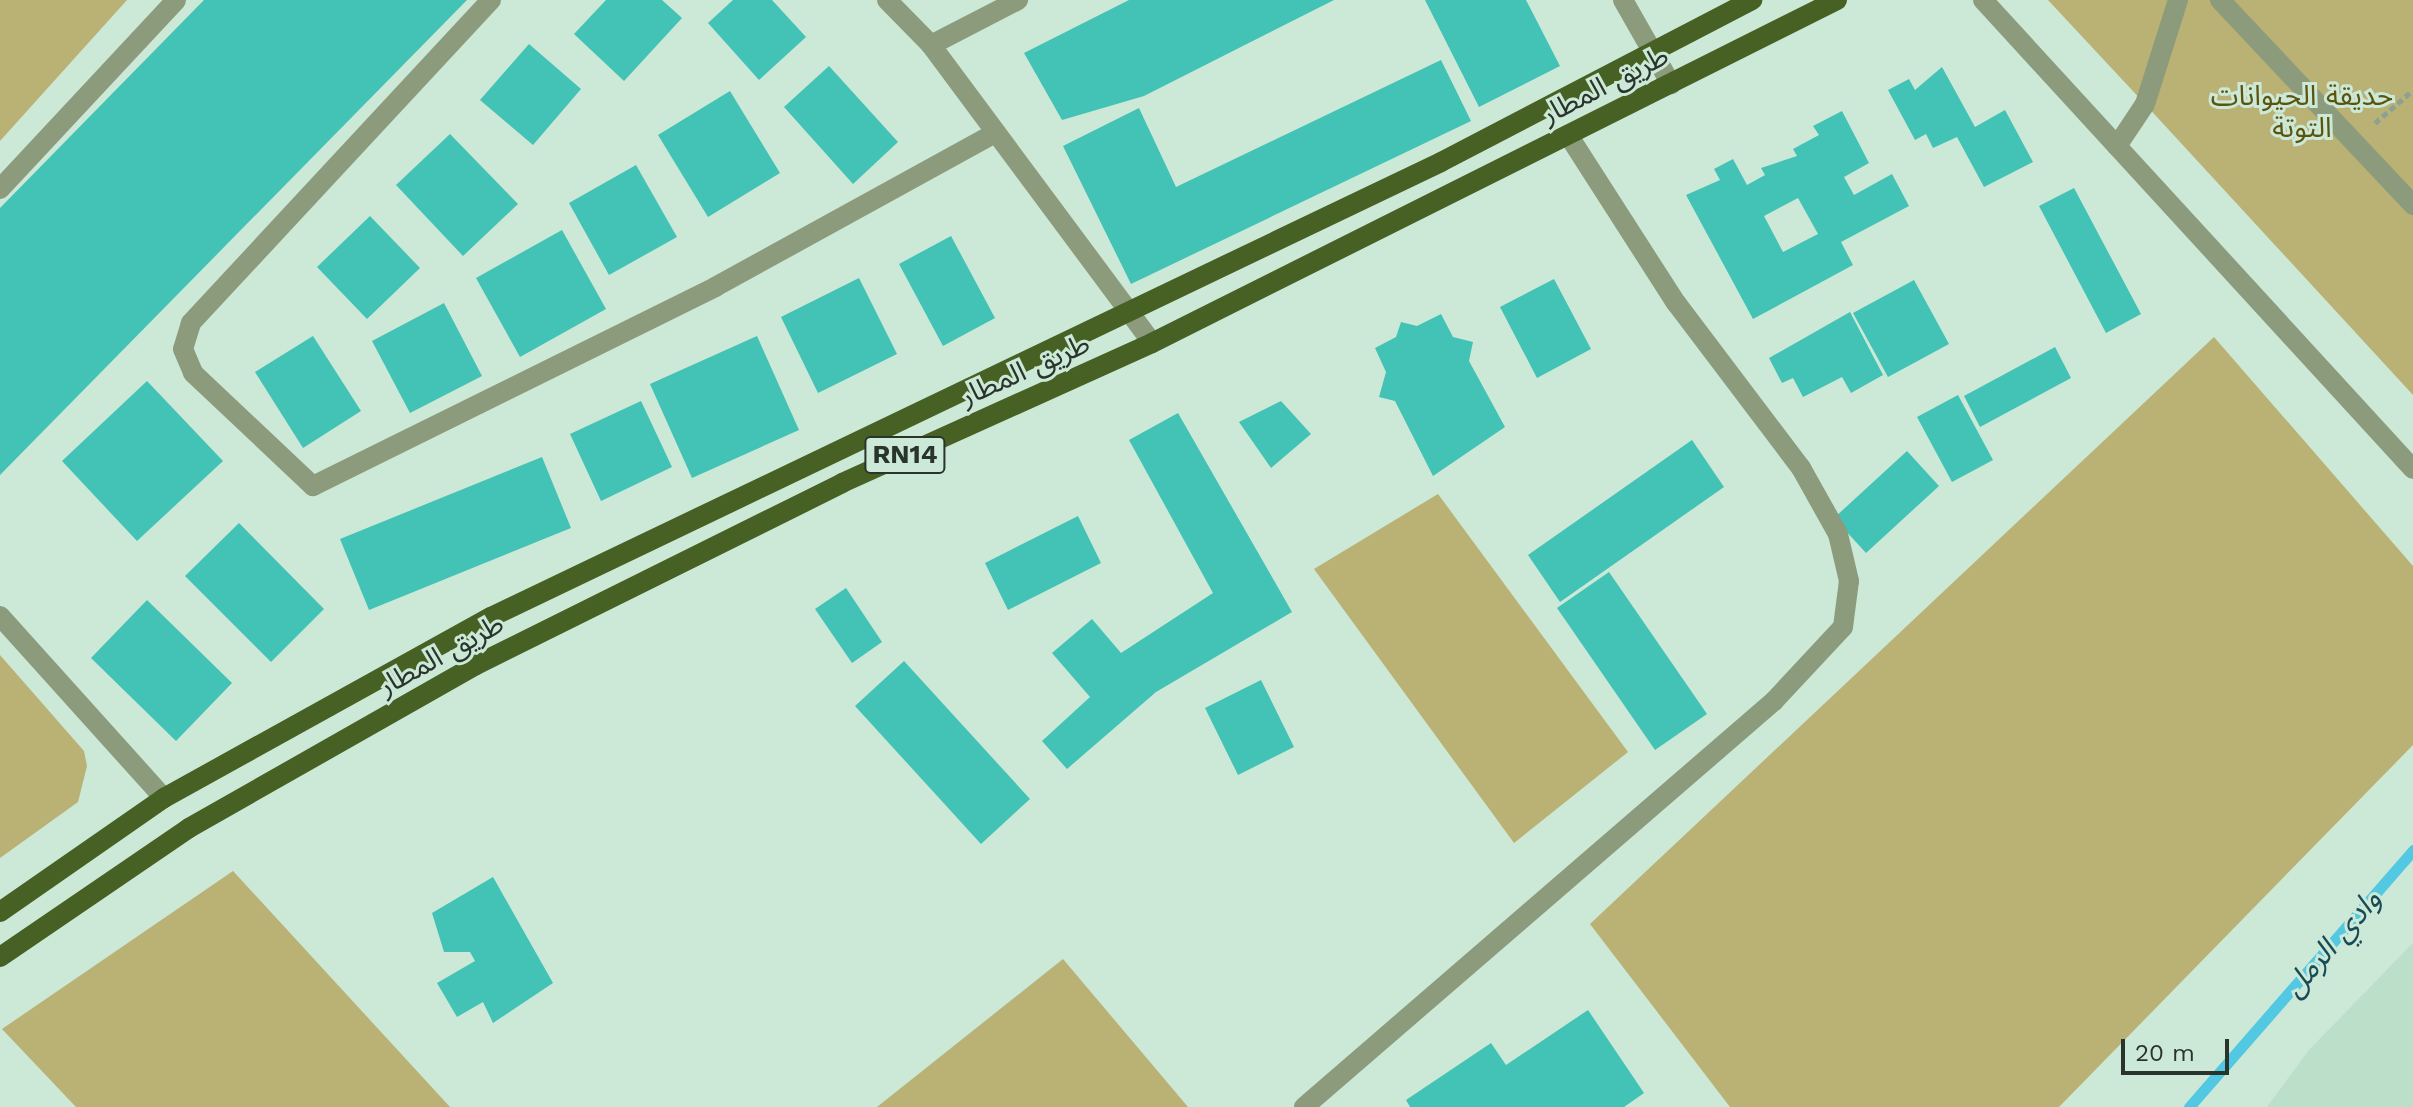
<!DOCTYPE html>
<meta charset="utf-8">
<style>
body{margin:0}
#map{position:relative;width:2413px;height:1107px;overflow:hidden;background:#cce8d7;font-family:"Work Sans","Noto Sans Arabic",sans-serif}
div>[style]{position:absolute}
[style*='--x']{left:calc(var(--x)*1px);top:calc(var(--y)*1px);width:calc(var(--w)*1px);rotate:calc(var(--a)*1deg)}
.built>*{inset:0;background:#bcdfc9}
.green>*{inset:0;background:#bab174}
.stream>*{height:11px;margin:-5.5px;padding:0 5.5px;transform-origin:5.5px;border-radius:5.5px;background:#53c8e3}
.building>*{inset:0;background:#43c2b6}
.path>*{height:5px;margin-top:-2.5px;transform-origin:0;background:repeating-linear-gradient(90deg,#8ca194 0 6px,transparent 0 10px)}
.minor>*{height:20px;margin:-10px;padding:0 10px;transform-origin:10px;border-radius:10px;background:#8b9b7b}
.major>*{height:20px;margin:-10px;padding:0 10px;transform-origin:10px;border-radius:10px;background:#466123}
span{translate:-50% -50%;white-space:nowrap;text-align:center;line-height:1.15;-webkit-text-stroke:6px #cce8d7;paint-order:stroke}
.shield-label span{padding:2px 6px;background:#cce8d7;border:2px solid;border-radius:6px;-webkit-text-stroke-width:0}
.shield-label{font-size:26px;color:#29342d;font-weight:700}
.street-label{font-size:28px;color:#29342d}
.park-label{font-size:28px;color:#5c530f}
.water-label{font-size:30px;color:#184b56;font-style:italic}
.scale{position:absolute;left:2121px;top:1039px;width:108px;height:36px;box-sizing:border-box;border:4px solid #29342d;border-top:0;padding-left:10px;font-size:24px;line-height:28px;white-space:nowrap;color:#29342d;-webkit-text-stroke:6px #cce8d7;paint-order:stroke}
</style>
<div id="map">
<div class="built">
<i style="clip-path:polygon(2413px 943px,2413px 1107px,2267px 1107px,2309px 1050px)"></i>
</div>
<div class="green">
<i style="clip-path:polygon(0 0,127px 0,0 141px)"></i>
<i style="clip-path:polygon(2048px 0,2413px 0,2413px 395px,2145px 104px)"></i>
<i style="clip-path:polygon(2214px 337px,2413px 566px,2413px 745px,2059px 1107px,1730px 1107px,1590px 924px)"></i>
<i style="clip-path:polygon(1438px 494px,1628px 752px,1514px 843px,1314px 569px)"></i>
<i style="clip-path:polygon(0 655px,84px 751px,87px 766px,78px 802px,0 858px)"></i>
<i style="clip-path:polygon(233px 871px,450px 1107px,76px 1107px,2px 1029px)"></i>
<i style="clip-path:polygon(1063px 959px,1188px 1107px,877px 1107px)"></i>
</div>
<div class="stream">
<i style="--x:2189;--y:1107;--w:341;--a:-48.9"></i>
</div>
<div class="building">
<i style="clip-path:polygon(204px 0,467px 0,0 475px,0 208px)"></i>
<i style="clip-path:polygon(606px 0,662px 0,682px 18px,624px 81px,574px 34px)"></i>
<i style="clip-path:polygon(733px 0,772px 0,806px 37px,759px 80px,708px 23px)"></i>
<i style="clip-path:polygon(1129px 0,1334px 0,1144px 96px,1062px 120px,1024px 53px)"></i>
<i style="clip-path:polygon(1425px 0,1526px 0,1560px 66px,1479px 107px)"></i>
<i style="clip-path:polygon(529px 44px,581px 89px,533px 145px,480px 100px)"></i>
<i style="clip-path:polygon(1441px 60px,1471px 121px,1131px 284px,1063px 146px,1139px 108px,1176px 187px)"></i>
<i style="clip-path:polygon(829px 66px,898px 142px,853px 184px,784px 107px)"></i>
<i style="clip-path:polygon(1942px 67px,1975px 127px,2005px 110px,2033px 162px,1984px 187px,1957px 137px,1933px 148px,1926px 134px,1915px 140px,1888px 90px,1909px 79px,1915px 90px)"></i>
<i style="clip-path:polygon(730px 91px,780px 173px,708px 217px,658px 135px)"></i>
<i style="clip-path:polygon(evenodd,1842px 111px,1869px 163px,1844px 177px,1854px 195px,1892px 174px,1909px 206px,1841px 242px,1853px 265px,1753px 319px,1686px 195px,1720px 180px,1714px 169px,1733px 159px,1747px 185px,1765px 175px,1761px 168px,1797px 156px,1793px 149px,1819px 135px,1813px 126px,1842px 111px,1798px 198px,1818px 234px,1783px 252px,1764px 216px,1798px 198px)"></i>
<i style="clip-path:polygon(450px 134px,518px 204px,463px 256px,396px 185px)"></i>
<i style="clip-path:polygon(636px 165px,677px 237px,609px 275px,569px 203px)"></i>
<i style="clip-path:polygon(2074px 188px,2141px 314px,2106px 333px,2039px 206px)"></i>
<i style="clip-path:polygon(370px 216px,420px 268px,367px 319px,317px 267px)"></i>
<i style="clip-path:polygon(562px 230px,606px 309px,520px 357px,476px 278px)"></i>
<i style="clip-path:polygon(951px 236px,995px 318px,943px 346px,899px 264px)"></i>
<i style="clip-path:polygon(859px 278px,897px 354px,818px 393px,781px 317px)"></i>
<i style="clip-path:polygon(1554px 279px,1591px 349px,1537px 378px,1500px 307px)"></i>
<i style="clip-path:polygon(1914px 280px,1949px 344px,1888px 377px,1853px 313px)"></i>
<i style="clip-path:polygon(444px 303px,482px 376px,410px 413px,372px 341px)"></i>
<i style="clip-path:polygon(1850px 312px,1883px 375px,1851px 393px,1842px 377px,1803px 397px,1793px 378px,1782px 383px,1769px 358px)"></i>
<i style="clip-path:polygon(1441px 314px,1453px 337px,1473px 342px,1469px 361px,1505px 427px,1433px 476px,1395px 401px,1379px 397px,1386px 372px,1375px 348px,1396px 337px,1401px 322px,1417px 326px)"></i>
<i style="clip-path:polygon(313px 336px,361px 411px,303px 448px,255px 372px)"></i>
<i style="clip-path:polygon(757px 336px,799px 430px,692px 478px,650px 384px)"></i>
<i style="clip-path:polygon(2055px 347px,2071px 378px,1980px 427px,1964px 396px)"></i>
<i style="clip-path:polygon(147px 381px,223px 461px,137px 541px,62px 461px)"></i>
<i style="clip-path:polygon(1958px 395px,1993px 460px,1952px 482px,1917px 417px)"></i>
<i style="clip-path:polygon(641px 401px,672px 467px,601px 501px,570px 434px)"></i>
<i style="clip-path:polygon(1281px 401px,1311px 434px,1271px 468px,1239px 422px)"></i>
<i style="clip-path:polygon(1178px 413px,1292px 612px,1156px 692px,1067px 769px,1042px 741px,1090px 697px,1052px 653px,1092px 619px,1121px 653px,1213px 593px,1129px 440px)"></i>
<i style="clip-path:polygon(1692px 440px,1724px 487px,1560px 602px,1528px 555px)"></i>
<i style="clip-path:polygon(1907px 451px,1939px 486px,1866px 553px,1834px 518px)"></i>
<i style="clip-path:polygon(542px 457px,571px 528px,369px 610px,340px 539px)"></i>
<i style="clip-path:polygon(1078px 516px,1101px 563px,1008px 610px,985px 563px)"></i>
<i style="clip-path:polygon(239px 523px,324px 609px,271px 662px,185px 576px)"></i>
<i style="clip-path:polygon(1609px 572px,1707px 714px,1655px 750px,1557px 608px)"></i>
<i style="clip-path:polygon(846px 588px,882px 642px,852px 663px,815px 609px)"></i>
<i style="clip-path:polygon(147px 600px,232px 683px,176px 741px,91px 658px)"></i>
<i style="clip-path:polygon(904px 661px,1030px 799px,981px 844px,855px 706px)"></i>
<i style="clip-path:polygon(1261px 680px,1294px 747px,1238px 775px,1205px 708px)"></i>
<i style="clip-path:polygon(493px 877px,553px 983px,493px 1023px,483px 1002px,457px 1017px,437px 983px,475px 961px,470px 952px,444px 952px,432px 913px)"></i>
<i style="clip-path:polygon(1588px 1010px,1644px 1093px,1624px 1107px,1410px 1107px,1406px 1100px,1491px 1043px,1506px 1065px)"></i>
</div>
<div class="path">
<i style="--x:2375;--y:123;--w:50;--a:-41"></i>
</div>
<div class="minor">
<i style="--x:491;--y:0;--w:441;--a:132.9"></i>
<i style="--x:191;--y:323;--w:27;--a:107"></i>
<i style="--x:183;--y:349;--w:26;--a:67"></i>
<i style="--x:193;--y:373;--w:165;--a:43.3"></i>
<i style="--x:313;--y:486;--w:449;--a:-26.3"></i>
<i style="--x:715;--y:287;--w:316;--a:-28.8"></i>
<i style="--x:887;--y:0;--w:63;--a:45.6"></i>
<i style="--x:931;--y:45;--w:371;--a:53.4"></i>
<i style="--x:1623;--y:0;--w:97;--a:60.3"></i>
<i style="--x:1983;--y:0;--w:636;--a:47.48"></i>
<i style="--x:2220;--y:0;--w:282;--a:46.7"></i>
<i style="--x:931;--y:45;--w:98;--a:-27.3"></i>
<i style="--x:2117;--y:146;--w:50;--a:-56.3"></i>
<i style="--x:2145;--y:104;--w:109;--a:-72.4"></i>
<i style="--x:0;--y:189;--w:258;--a:-47"></i>
<i style="--x:0;--y:616;--w:245;--a:48"></i>
<i style="--x:1304;--y:1107;--w:621;--a:-40.82"></i>
<i style="--x:1774;--y:701;--w:101;--a:-47"></i>
<i style="--x:1843;--y:627;--w:46;--a:-82.6"></i>
<i style="--x:1849;--y:581;--w:48;--a:-103.2"></i>
<i style="--x:1838;--y:534;--w:76;--a:-119.3"></i>
<i style="--x:1801;--y:468;--w:207;--a:-127.1"></i>
<i style="--x:1676;--y:303;--w:200;--a:-122.7"></i>
</div>
<div class="major">
<i style="--x:0;--y:912;--w:200;--a:-34.8"></i>
<i style="--x:164;--y:798;--w:374;--a:-29"></i>
<i style="--x:491;--y:617;--w:1053;--a:-25.59"></i>
<i style="--x:1441;--y:162;--w:351;--a:-27.5"></i>
<i style="--x:0;--y:957;--w:229;--a:-34.3"></i>
<i style="--x:189;--y:828;--w:330;--a:-29.6"></i>
<i style="--x:476;--y:665;--w:409;--a:-26.4"></i>
<i style="--x:842;--y:483;--w:340;--a:-24.3"></i>
<i style="--x:1152;--y:343;--w:766;--a:-26.6"></i>
</div>
<div class="shield-label">
<span style="left:905px;top:455px">RN14</span>
</div>
<div class="street-label">
<span style="left:1605px;top:85px;rotate:-27deg">طريق المطار</span>
<span style="left:1025px;top:370px;rotate:-24deg">طريق المطار</span>
<span style="left:441px;top:655px;rotate:-29deg">طريق المطار</span>
</div>
<div class="park-label">
<span style="left:2302px;top:112px">حديقة الحيوانات<br>التوتة</span>
</div>
<div class="water-label">
<span style="left:2332px;top:943px;rotate:-49deg">وادي الرمل</span>
</div>
<div class="scale">20 m</div>
</div>
